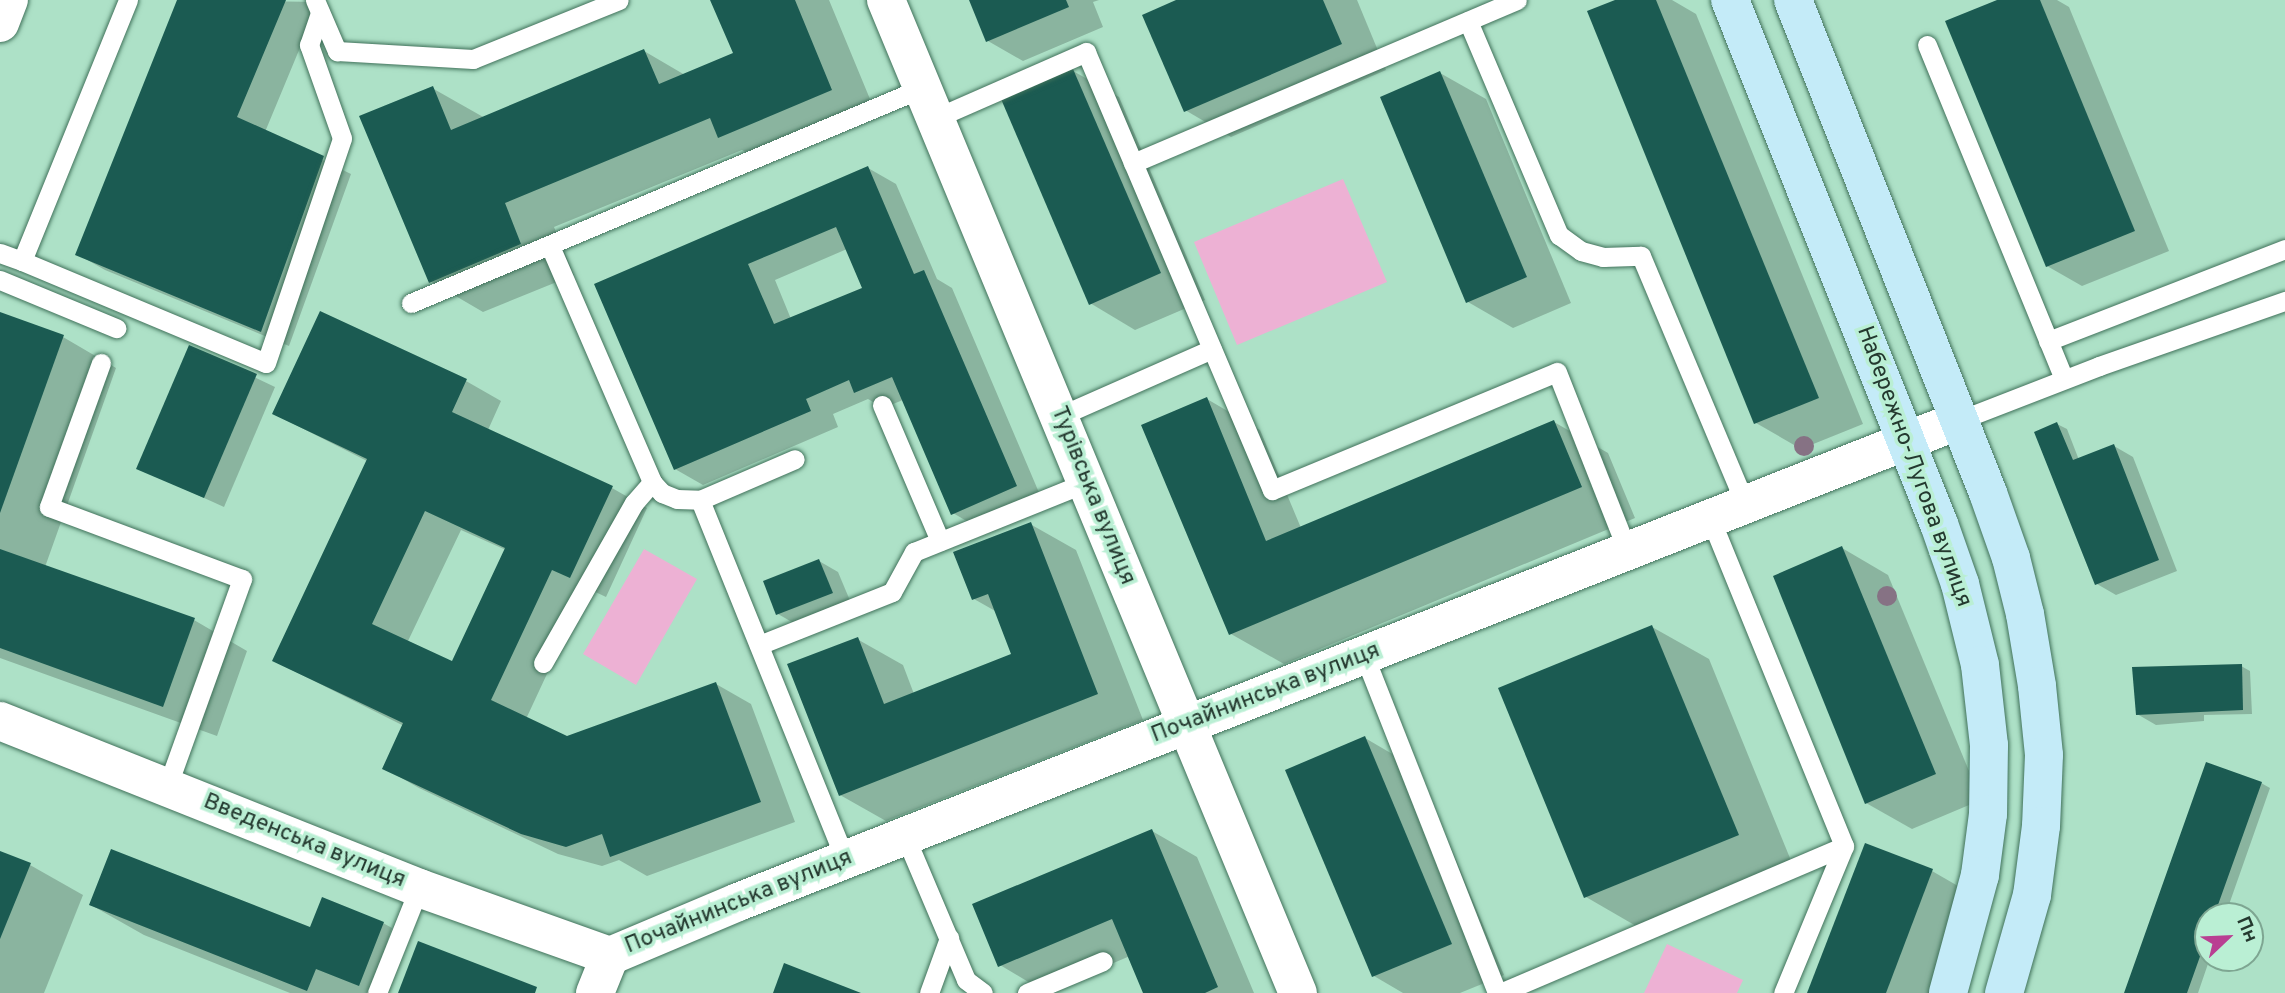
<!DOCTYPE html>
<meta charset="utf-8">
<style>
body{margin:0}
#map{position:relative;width:2285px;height:993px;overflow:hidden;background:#ade1c7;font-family:Overpass,sans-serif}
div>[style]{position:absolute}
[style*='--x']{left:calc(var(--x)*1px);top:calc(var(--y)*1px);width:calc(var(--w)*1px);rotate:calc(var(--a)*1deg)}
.green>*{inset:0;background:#edb1d4}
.shadow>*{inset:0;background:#0003}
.building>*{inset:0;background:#1b5b52}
.roads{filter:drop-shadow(0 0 2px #41725b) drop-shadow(0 0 2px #41725b)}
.lane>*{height:19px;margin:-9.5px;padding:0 9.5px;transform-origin:9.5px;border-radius:9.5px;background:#fff}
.street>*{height:38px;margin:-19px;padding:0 19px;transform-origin:19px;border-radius:19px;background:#fff}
.primary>*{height:38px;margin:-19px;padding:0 19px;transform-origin:19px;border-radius:19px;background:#c4ebf8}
.trees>*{width:20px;height:20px;margin:-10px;border-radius:50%;background:#867284}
span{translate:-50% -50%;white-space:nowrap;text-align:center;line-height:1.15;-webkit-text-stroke:7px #baefd4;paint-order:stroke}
.street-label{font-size:23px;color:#24392f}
.north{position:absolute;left:2194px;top:902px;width:70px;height:70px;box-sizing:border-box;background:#baefd4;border:2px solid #7ea692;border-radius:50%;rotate:67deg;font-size:19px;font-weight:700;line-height:28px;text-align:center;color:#24392f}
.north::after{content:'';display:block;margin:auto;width:24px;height:32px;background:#b93f92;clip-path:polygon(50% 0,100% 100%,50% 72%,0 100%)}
</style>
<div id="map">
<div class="green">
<i style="clip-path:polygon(1343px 179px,1387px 282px,1237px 345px,1194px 242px)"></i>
<i style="clip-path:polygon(644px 549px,697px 579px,636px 685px,583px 654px)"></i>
<i style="clip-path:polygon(1667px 944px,1743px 980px,1737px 993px,1644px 993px)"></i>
</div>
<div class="shadow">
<i style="clip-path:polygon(179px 0,319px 2px,265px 132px,351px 174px,289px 346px,105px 270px,77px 254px)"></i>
<i style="clip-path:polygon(712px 0,829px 0,877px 116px,765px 163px,742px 150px,554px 227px,574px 275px,483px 312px,430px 281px,432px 88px,485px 118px,644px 51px,685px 75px,735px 54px)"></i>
<i style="clip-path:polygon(971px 0,1099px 0,1093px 2px,1103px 27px,1023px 61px,988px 41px)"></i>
<i style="clip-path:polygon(1180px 0,1357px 0,1386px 70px,1231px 137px,1185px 110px)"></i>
<i style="clip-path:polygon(1619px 0,1672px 0,1696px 14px,1863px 424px,1801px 449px,1756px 423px)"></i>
<i style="clip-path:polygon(2001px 0,2057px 0,2069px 7px,2169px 251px,2082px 286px,2047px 266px)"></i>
<i style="clip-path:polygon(1073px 71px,1119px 97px,1205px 300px,1135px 330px,1090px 303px)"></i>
<i style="clip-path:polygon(1440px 73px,1486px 99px,1571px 303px,1513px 328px,1468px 302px)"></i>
<i style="clip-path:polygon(evenodd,868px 168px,896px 184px,937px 279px,952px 288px,1043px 502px,980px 529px,953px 513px,903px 400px,883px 408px,868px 399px,833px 414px,838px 427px,703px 485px,675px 469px,597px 285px,868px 168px,847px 249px,864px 288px,791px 319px,775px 280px,847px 249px)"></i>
<i style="clip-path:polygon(evenodd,321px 313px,466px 381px,501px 401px,488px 430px,612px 488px,647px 508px,606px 597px,587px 588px,526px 719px,567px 738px,716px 684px,751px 704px,795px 822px,647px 876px,619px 860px,602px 866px,558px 854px,419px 788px,384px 768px,404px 726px,274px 661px,367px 461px,274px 414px,321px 313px,461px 530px,506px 550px,453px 664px,408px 641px,461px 530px)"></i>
<i style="clip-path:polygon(0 314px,63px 337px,116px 368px,45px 567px,194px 620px,247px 651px,217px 736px,0 658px)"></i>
<i style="clip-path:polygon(190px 347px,275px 387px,224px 507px,138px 468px)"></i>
<i style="clip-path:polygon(1207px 399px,1260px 430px,1301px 528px,1554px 422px,1608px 453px,1635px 518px,1284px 664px,1231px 634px)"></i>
<i style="clip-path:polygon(2057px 424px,2067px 429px,2079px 460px,2114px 446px,2133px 457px,2177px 571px,2116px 595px,2097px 584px)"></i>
<i style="clip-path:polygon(1030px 524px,1076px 550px,1143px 720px,886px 821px,840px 795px,857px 639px,903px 665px,914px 694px,1014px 655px,997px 612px,974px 599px)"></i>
<i style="clip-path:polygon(1842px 548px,1888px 575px,1981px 800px,1912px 829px,1866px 803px)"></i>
<i style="clip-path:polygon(819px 561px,838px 572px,851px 603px,797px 625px,778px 614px)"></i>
<i style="clip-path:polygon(1652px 627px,1709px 659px,1794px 868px,1643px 930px,1586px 897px)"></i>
<i style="clip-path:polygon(2241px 666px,2250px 671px,2252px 714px,2204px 715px,2204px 721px,2156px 725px,2137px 714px)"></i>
<i style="clip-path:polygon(1365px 738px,1418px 769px,1504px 975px,1460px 993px,1403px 993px,1374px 976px)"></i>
<i style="clip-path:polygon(2261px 783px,2270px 788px,2225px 916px,2208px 916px,2210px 958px,2198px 993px,2126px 993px)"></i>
<i style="clip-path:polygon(1152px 831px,1197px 857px,1254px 993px,1145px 993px,1130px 956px,1045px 992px,1000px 965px)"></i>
<i style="clip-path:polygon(0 853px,30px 865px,83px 895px,44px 993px,0 993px)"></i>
<i style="clip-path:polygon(1932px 871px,1977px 897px,1941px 993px,1809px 993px)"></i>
<i style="clip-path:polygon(91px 905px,311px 929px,383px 923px,392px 928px,371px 993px,290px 993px,144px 935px)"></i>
</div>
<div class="building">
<i style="clip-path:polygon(177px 0,286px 0,237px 117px,324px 156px,261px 332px,75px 255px)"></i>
<i style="clip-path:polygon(710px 0,795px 0,832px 90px,718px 138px,710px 118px,505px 203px,521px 244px,429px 283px,359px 116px,433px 86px,451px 130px,644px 49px,659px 84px,733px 53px)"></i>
<i style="clip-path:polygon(969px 0,1066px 0,1069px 7px,986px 42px)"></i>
<i style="clip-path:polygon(1176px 0,1323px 0,1342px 44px,1184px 112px,1142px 15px)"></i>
<i style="clip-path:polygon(1615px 0,1656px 0,1819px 398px,1754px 424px,1587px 11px)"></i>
<i style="clip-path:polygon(1997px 0,2040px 0,2135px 231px,2046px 267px,1945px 21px)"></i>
<i style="clip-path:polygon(1073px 69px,1161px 273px,1089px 305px,1001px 99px)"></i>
<i style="clip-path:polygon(1440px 71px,1527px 277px,1466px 303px,1380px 97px)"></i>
<i style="clip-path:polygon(evenodd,868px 166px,914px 274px,924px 270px,1017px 486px,951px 515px,892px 377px,854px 393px,849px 380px,806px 399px,811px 411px,674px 470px,594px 284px,868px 166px,836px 227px,862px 288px,774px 324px,748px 264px,836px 227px)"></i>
<i style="clip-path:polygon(evenodd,320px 311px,467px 379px,452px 412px,613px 486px,570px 578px,552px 570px,491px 700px,567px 736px,716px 682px,761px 802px,610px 857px,602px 834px,566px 847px,521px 834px,382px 769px,403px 723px,272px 661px,367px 459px,272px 414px,320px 311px,425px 511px,505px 548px,452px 661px,372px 624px,425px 511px)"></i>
<i style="clip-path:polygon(0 312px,64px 335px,0 513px)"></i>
<i style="clip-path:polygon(189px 345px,257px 374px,204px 498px,136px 469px)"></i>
<i style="clip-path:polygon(1207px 397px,1266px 541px,1554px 420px,1582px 487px,1229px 635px,1141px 425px)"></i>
<i style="clip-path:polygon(2057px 422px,2073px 460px,2114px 444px,2159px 560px,2095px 585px,2034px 432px)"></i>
<i style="clip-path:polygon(1031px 522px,1098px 694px,839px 796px,787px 664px,858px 637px,884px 704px,1011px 654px,988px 594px,972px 600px,953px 552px)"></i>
<i style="clip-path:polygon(1842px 546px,1936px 774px,1865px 804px,1773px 576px)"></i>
<i style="clip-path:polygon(0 549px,195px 618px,163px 707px,0 648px)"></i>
<i style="clip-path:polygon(819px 559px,833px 593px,776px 615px,763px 581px)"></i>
<i style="clip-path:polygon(1652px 625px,1739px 835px,1584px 898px,1498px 688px)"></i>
<i style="clip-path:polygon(2242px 664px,2243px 710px,2136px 715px,2132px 667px)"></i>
<i style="clip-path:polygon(1365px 736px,1452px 944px,1372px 977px,1285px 770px)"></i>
<i style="clip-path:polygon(2206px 762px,2262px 782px,2214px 916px,2208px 916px,2208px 934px,2187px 993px,2124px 993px)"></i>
<i style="clip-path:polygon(1152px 829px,1218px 987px,1205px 993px,1143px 993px,1112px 919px,998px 967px,972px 904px)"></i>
<i style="clip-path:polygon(1865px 843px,1933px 869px,1886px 993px,1807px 993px)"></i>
<i style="clip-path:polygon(111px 849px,310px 927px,322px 897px,384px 922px,359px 986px,316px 969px,307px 991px,89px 905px)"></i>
<i style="clip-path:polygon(0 851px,31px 863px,0 939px)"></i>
<i style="clip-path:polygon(418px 941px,537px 987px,535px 993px,398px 993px)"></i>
<i style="clip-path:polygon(784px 963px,861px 993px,773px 993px)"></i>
</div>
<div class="roads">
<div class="lane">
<i style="--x:315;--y:0;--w:56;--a:66.7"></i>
<i style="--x:337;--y:51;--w:136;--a:3.4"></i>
<i style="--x:473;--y:59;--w:157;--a:-22"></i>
<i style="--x:1468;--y:21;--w:233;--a:67"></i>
<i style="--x:1559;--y:235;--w:27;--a:36"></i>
<i style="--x:1581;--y:251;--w:23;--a:15"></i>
<i style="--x:1603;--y:257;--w:38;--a:-2"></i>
<i style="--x:1641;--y:256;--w:271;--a:67.2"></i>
<i style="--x:1927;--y:45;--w:361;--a:67.7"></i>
<i style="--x:936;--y:118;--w:164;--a:-23.7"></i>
<i style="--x:1086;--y:52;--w:476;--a:67"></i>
<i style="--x:1272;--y:490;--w:308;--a:-22.5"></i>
<i style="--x:1557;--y:372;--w:193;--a:68.5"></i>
<i style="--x:1133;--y:163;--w:417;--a:-23"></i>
<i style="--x:550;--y:246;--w:257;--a:66.6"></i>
<i style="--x:652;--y:482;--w:15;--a:48"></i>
<i style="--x:662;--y:493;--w:16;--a:22"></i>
<i style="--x:677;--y:499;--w:23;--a:2"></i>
<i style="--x:700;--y:500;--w:387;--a:68"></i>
<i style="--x:0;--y:253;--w:23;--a:20"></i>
<i style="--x:22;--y:261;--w:282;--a:-67.9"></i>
<i style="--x:22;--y:261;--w:264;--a:22.7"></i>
<i style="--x:266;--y:363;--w:237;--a:-71.3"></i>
<i style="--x:342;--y:138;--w:99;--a:-109.5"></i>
<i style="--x:309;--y:45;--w:34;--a:-71"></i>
<i style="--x:0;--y:280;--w:126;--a:22.5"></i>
<i style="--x:411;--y:303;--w:554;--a:-22.82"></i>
<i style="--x:2048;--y:341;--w:254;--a:-21.2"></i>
<i style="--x:101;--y:363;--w:153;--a:109.9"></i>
<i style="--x:49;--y:507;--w:206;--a:20.5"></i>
<i style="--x:242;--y:579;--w:221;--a:109.8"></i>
<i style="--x:882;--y:405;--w:148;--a:66.9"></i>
<i style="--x:1060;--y:416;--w:166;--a:-23.8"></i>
<i style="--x:1960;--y:420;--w:149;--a:-21.2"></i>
<i style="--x:2099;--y:366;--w:197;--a:-19.3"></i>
<i style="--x:700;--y:500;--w:103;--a:-23.3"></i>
<i style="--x:1711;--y:520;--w:352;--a:67.8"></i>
<i style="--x:1844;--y:846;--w:159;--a:112.5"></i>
<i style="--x:759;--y:645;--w:143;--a:-21.7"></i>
<i style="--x:892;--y:592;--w:46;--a:-61.2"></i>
<i style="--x:914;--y:552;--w:187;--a:-22"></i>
<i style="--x:1364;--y:655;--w:363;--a:68.5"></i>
<i style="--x:543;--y:663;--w:184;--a:-60.4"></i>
<i style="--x:634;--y:503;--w:28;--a:-49"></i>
<i style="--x:905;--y:836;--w:156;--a:67"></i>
<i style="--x:966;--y:980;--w:21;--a:37"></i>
<i style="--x:377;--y:993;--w:113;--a:-68.2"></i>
<i style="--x:929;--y:993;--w:59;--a:-70"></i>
<i style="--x:1027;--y:993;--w:82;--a:-22.8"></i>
<i style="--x:1500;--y:993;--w:374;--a:-23.1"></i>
</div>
<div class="street">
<i style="--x:886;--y:0;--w:1075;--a:67.47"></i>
<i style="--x:0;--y:23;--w:25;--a:-69"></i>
<i style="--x:0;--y:721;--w:451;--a:21.7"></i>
<i style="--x:419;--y:888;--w:203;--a:19.6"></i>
<i style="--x:595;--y:993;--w:40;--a:-68"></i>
<i style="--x:610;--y:956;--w:139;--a:-22.9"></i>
<i style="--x:738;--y:902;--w:1314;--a:-21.53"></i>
</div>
<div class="primary">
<i style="--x:1730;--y:0;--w:564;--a:68.26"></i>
<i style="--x:1939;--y:524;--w:64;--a:70.7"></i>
<i style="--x:1960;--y:584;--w:83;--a:76.1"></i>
<i style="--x:1980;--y:665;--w:81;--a:83.6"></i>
<i style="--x:1989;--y:745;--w:69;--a:90.8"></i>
<i style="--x:1988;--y:814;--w:62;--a:97.5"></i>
<i style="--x:1980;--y:875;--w:122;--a:105.2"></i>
<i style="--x:1793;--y:0;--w:530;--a:68.42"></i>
<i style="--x:1988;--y:493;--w:69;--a:70.5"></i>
<i style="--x:2011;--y:558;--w:58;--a:76"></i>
<i style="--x:2025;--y:614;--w:73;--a:80.5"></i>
<i style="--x:2037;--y:686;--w:69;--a:84.2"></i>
<i style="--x:2044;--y:755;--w:71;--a:92.4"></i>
<i style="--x:2041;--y:826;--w:70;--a:97.4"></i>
<i style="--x:2032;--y:895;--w:102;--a:105.9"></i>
</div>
</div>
<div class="trees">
<i style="left:1804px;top:446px"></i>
<i style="left:1887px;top:596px"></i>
</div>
<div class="street-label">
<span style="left:1913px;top:467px;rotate:70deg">Набережно-Лугова вулиця</span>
<span style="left:1092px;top:496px;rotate:68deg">Турівська вулиця</span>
<span style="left:1266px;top:694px;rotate:-21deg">Почайнинська вулиця</span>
<span style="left:304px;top:842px;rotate:22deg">Введенська вулиця</span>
<span style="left:739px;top:903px;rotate:-22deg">Почайнинська вулиця</span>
</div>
<div class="north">Пн</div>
</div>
